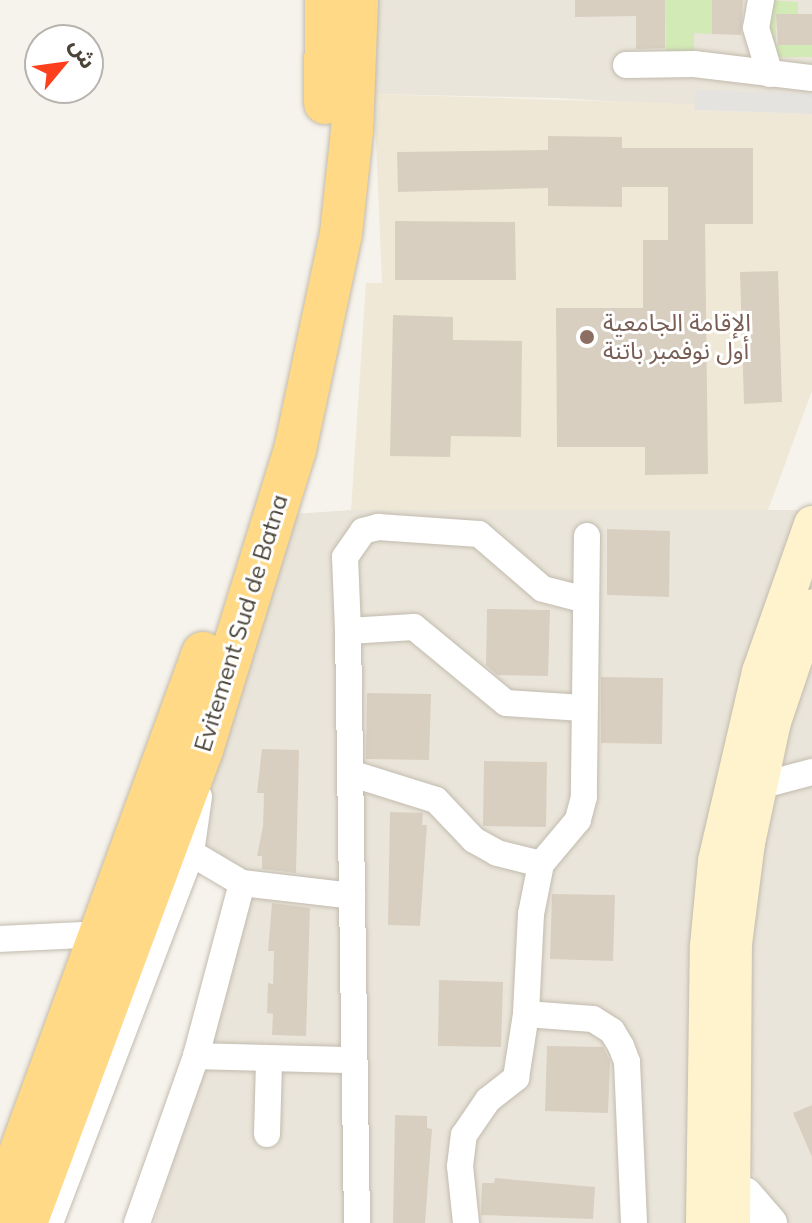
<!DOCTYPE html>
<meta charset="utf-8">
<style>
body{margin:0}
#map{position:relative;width:812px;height:1223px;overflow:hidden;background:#f6f3ec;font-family:Mulish,"Noto Sans Arabic",sans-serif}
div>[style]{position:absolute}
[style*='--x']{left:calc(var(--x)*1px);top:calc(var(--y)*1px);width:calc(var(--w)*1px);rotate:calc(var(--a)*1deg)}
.residential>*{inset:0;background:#eae5da}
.education>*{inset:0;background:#efe8d6}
.green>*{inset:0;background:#d2eab5}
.parking>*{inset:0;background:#e5e3e0}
.building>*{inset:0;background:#d8cfc1}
.roads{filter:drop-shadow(0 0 2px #c2bbae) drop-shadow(0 0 2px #c2bbae)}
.minor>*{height:26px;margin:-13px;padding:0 13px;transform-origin:13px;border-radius:13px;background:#fff}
.tertiary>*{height:32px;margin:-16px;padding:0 16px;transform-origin:16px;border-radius:16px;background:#fff}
.secondary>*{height:36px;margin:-18px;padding:0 18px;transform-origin:18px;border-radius:18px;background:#fff3cd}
.trunk>*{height:42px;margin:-21px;padding:0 21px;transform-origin:21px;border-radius:21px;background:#ffd985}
.dots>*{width:22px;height:22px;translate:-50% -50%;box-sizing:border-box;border:4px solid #fff;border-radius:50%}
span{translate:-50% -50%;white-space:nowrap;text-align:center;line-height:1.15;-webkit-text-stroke:6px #fff;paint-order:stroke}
.education-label{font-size:24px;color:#785e54}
.left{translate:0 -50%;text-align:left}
.street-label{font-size:24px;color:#4b4439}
.north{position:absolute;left:24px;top:24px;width:80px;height:80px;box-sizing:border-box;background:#fff;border:2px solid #b7b4b0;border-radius:50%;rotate:61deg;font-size:22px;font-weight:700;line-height:32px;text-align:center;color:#4b4439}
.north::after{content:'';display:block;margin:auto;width:28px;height:36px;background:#fc3f1d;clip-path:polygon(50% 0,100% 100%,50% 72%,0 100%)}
</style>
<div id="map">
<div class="residential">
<i style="clip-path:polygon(364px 0,812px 0,812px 114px,556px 98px,374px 94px)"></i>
<i style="clip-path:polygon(351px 510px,812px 510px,812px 1223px,789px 1223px,749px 1169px,689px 1223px,154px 1223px,245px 925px,252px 876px,205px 849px,212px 764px,294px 514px)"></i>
</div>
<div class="education">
<i style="clip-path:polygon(374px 94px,695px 104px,695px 110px,812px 114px,812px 391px,768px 510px,351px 510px,366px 283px,382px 283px)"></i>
</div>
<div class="green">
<i style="clip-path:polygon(665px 0,712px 0,712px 34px,694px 33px,694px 56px,666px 58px)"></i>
<i style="clip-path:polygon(764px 0,798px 2px,798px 14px,776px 15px,776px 44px,812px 45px,812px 57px,773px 57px)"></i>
</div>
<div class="parking">
<i style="clip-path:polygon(696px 90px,812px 94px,812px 114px,694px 110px)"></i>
</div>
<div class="building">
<i style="clip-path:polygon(575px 0,665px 0,665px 48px,636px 49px,636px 16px,575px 17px)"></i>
<i style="clip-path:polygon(712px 0,743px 0,741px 35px,712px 34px)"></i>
<i style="clip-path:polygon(776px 14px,812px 14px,812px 45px,778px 45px)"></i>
<i style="clip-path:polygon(548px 136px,622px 137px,622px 148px,753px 148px,753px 224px,705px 224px,708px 474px,645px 475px,645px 447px,557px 447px,556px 308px,643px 308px,643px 240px,668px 240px,668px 187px,622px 187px,622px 207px,548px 206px,548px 188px,398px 192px,397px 152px,548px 150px)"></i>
<i style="clip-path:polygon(395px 221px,515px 222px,516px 280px,395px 280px)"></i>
<i style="clip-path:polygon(778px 271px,782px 402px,744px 404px,740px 272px)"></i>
<i style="clip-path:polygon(393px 315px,453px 317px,453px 340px,522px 341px,521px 437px,451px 436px,450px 457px,390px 456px)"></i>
<i style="clip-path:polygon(607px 529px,670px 531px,669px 597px,607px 595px)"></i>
<i style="clip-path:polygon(487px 609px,550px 610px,548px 676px,497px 675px,486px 665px)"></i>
<i style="clip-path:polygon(601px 677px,663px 678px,662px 744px,601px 743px)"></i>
<i style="clip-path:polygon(367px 693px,431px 694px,429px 760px,366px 759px)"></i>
<i style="clip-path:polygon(262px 749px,299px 750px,296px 873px,262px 869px,262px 856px,257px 856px,263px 826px,264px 793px,257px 793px)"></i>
<i style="clip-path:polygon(484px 761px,547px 762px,546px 827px,483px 826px)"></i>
<i style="clip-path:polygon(390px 812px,423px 813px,422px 825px,427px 825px,420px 926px,388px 925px)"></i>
<i style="clip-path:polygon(552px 894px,615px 895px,613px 961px,550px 959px)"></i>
<i style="clip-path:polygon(272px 903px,310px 908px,306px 1036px,272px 1035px,273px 1014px,267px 1013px,268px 983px,273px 984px,274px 951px,268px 951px)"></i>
<i style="clip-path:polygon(439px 980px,503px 982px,501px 1047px,438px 1046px)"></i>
<i style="clip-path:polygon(547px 1046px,603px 1047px,610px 1061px,608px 1113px,545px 1111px)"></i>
<i style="clip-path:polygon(812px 1105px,812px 1157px,793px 1113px)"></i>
<i style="clip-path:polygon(395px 1115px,427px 1116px,427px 1128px,432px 1129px,425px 1223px,393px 1223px)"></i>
<i style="clip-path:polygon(495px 1178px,595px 1187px,593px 1219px,481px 1215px,482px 1183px,494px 1183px)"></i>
</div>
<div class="roads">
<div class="minor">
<i style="--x:761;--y:0;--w:28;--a:100"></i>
<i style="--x:756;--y:28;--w:48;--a:73.1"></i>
<i style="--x:626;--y:65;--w:68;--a:-0.8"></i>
<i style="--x:694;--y:64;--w:119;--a:6.8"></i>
<i style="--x:587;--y:536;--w:261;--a:90.7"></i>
<i style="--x:584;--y:797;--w:24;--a:105"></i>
<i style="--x:578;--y:820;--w:57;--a:130.1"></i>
<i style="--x:541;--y:864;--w:51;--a:101.3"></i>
<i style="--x:531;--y:914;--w:100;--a:92.9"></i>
<i style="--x:526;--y:1014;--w:67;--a:4.3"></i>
<i style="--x:593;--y:1019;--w:22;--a:32"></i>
<i style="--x:612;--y:1031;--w:17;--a:59"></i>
<i style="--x:621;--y:1046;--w:17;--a:69"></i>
<i style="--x:627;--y:1062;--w:161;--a:87.5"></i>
<i style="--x:348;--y:631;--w:74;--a:-92.3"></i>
<i style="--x:345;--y:557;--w:32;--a:-55"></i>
<i style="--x:363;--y:531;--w:16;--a:-15"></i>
<i style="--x:378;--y:527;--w:101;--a:4"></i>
<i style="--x:479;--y:534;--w:84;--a:40.7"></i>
<i style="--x:543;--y:589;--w:44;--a:14.3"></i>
<i style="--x:353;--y:774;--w:87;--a:17.4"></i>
<i style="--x:436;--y:800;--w:55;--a:46.5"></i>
<i style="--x:474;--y:840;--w:26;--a:29"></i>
<i style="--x:497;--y:853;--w:45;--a:14"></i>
<i style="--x:759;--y:786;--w:55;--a:-14.8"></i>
<i style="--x:191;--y:853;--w:59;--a:30.5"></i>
<i style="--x:242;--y:883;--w:111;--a:6.7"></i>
<i style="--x:0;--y:939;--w:101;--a:-2.8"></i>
<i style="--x:196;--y:1056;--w:156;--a:1.5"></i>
<i style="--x:267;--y:1134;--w:73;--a:-88.4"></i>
<i style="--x:50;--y:1223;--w:396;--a:-69.1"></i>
<i style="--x:191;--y:853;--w:57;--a:-81.9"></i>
<i style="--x:137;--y:1223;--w:177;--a:-70.5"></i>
<i style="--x:196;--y:1056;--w:179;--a:-75.1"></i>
<i style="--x:357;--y:1223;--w:592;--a:-90.87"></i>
<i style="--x:348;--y:631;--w:66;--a:-3.5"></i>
<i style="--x:414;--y:627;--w:119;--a:39.6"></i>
<i style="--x:506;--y:703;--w:77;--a:3.7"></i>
<i style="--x:466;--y:1223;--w:57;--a:-96"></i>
<i style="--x:460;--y:1166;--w:31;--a:-83"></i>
<i style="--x:464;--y:1135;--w:42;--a:-55.6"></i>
<i style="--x:488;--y:1100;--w:36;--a:-38"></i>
<i style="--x:516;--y:1078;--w:65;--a:-81.1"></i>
</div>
<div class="tertiary">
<i style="--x:713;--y:1175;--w:38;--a:30"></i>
<i style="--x:746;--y:1194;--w:38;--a:49"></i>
</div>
<div class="secondary">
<i style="--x:704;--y:1223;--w:277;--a:-89.2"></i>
<i style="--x:708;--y:946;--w:85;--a:-84.6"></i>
<i style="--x:716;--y:861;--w:194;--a:-76.9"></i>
<i style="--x:760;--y:672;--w:157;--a:-70.6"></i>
<i style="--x:732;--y:1223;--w:279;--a:-89.6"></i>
<i style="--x:734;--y:944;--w:102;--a:-82.7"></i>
<i style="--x:747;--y:843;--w:124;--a:-77.9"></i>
<i style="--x:773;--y:722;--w:121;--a:-71.3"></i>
</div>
<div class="trunk">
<i style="--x:325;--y:103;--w:103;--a:-89.4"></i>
<i style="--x:0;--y:1207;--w:590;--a:-69.88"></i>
<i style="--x:26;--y:1223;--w:505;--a:-69.59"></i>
<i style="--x:202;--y:750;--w:314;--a:-72.8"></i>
<i style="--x:295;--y:450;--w:221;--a:-78"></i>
<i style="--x:341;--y:234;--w:104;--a:-83.9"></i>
<i style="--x:352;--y:131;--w:131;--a:-87.8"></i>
</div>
</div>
<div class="dots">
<i style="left:587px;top:337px;background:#8d6e63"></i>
</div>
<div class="education-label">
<span class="left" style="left:603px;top:337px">الإقامة الجامعية<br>أول نوفمبر باتنة</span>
</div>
<div class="street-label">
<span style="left:241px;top:623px;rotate:-73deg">Evitement Sud de Batna</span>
</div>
<div class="north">ش</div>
</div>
